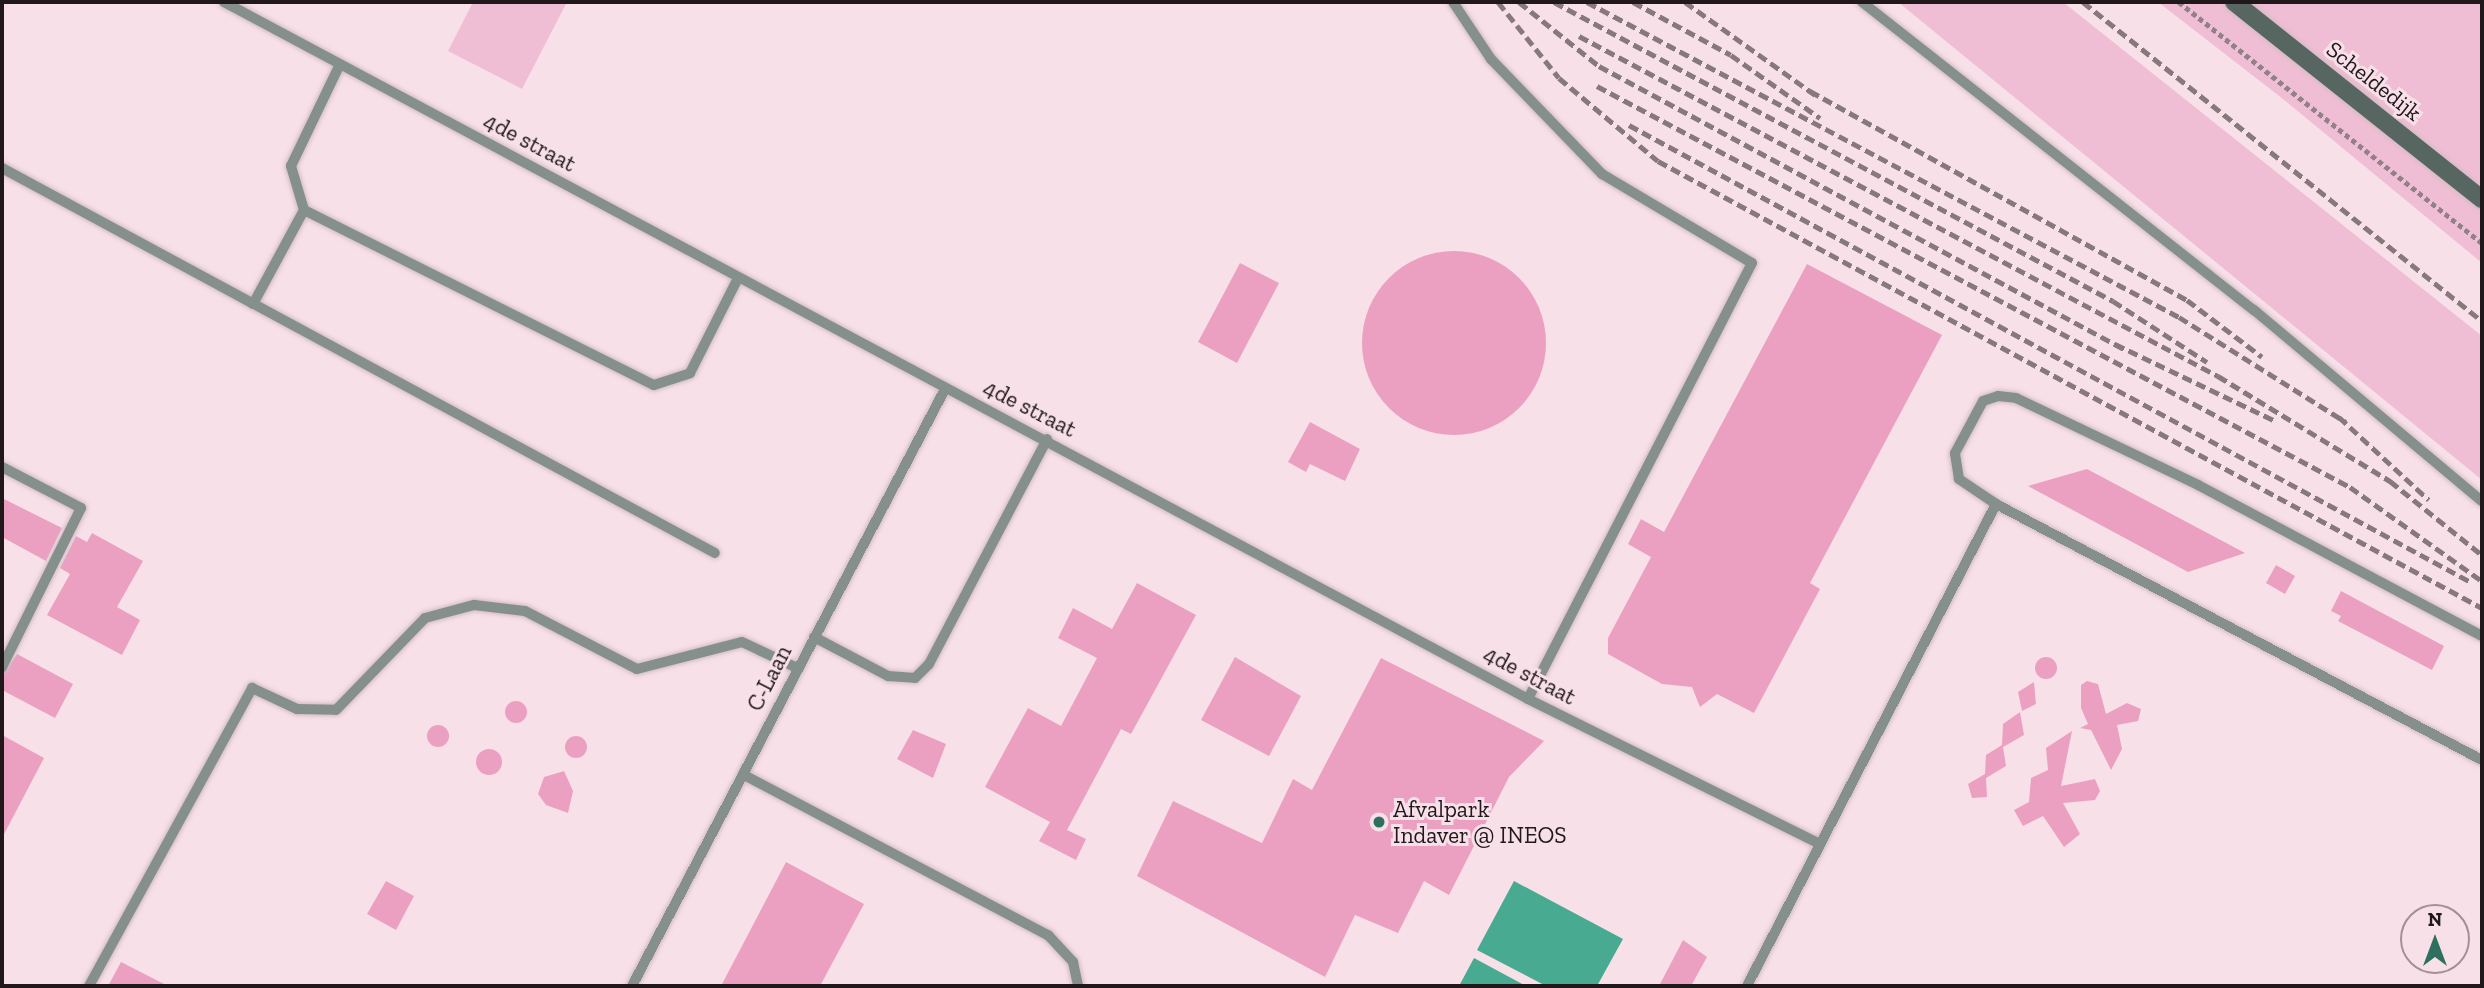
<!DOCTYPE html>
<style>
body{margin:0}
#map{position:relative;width:2484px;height:988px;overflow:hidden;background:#f8e0e9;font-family:"Zilla Slab",serif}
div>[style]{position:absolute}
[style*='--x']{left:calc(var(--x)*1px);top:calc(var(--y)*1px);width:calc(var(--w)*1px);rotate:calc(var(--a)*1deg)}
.green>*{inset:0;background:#f0bed4}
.water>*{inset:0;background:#49aa92}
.building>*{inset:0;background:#eba0c2}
.round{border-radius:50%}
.path>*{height:4.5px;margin-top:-2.25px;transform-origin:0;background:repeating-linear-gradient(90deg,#928187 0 5px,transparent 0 8.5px)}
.roads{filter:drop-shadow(0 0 2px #d1bcc4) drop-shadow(0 0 2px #d1bcc4)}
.lane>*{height:10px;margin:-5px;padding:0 5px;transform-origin:5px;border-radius:5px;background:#85908c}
.secondary>*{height:18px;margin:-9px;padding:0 9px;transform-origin:9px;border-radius:9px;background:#576661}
.rail>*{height:5px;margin-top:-2.5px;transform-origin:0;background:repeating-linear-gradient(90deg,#87787d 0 10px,transparent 0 15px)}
.dots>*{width:19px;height:19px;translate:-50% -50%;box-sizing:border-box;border:4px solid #f8e0e9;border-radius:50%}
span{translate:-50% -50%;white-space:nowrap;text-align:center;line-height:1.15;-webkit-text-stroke:6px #f8e0e9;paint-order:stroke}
.street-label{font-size:23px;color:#20181b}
.poi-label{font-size:23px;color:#20181b}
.left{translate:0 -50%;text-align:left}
.frame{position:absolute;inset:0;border:4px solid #20181b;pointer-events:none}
.north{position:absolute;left:2400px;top:904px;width:70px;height:70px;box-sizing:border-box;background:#f8e0e9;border:2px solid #a29097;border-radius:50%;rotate:0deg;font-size:19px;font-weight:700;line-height:28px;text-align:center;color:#20181b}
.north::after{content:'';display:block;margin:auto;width:24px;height:32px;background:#2e6f5f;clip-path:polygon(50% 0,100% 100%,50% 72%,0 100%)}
</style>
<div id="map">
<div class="green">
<i style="clip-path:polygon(473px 2px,567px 2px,522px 89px,448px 51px)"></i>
<i style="clip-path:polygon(1898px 2px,2063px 2px,2482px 336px,2482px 480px)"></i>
<i style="clip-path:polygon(2158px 2px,2482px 2px,2482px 263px,2283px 99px)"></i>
</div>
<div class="water">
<i style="clip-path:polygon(1514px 881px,1623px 939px,1597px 986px,1546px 986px,1477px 950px)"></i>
<i style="clip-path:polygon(1474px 958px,1526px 986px,1459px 986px)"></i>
</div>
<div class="building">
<i class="round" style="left:1362px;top:251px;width:184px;height:184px"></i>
<i style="clip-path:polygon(1240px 263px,1279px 283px,1237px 363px,1198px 342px)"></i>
<i style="clip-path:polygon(1807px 264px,1942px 335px,1810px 583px,1820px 589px,1754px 713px,1717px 694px,1700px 707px,1692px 687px,1662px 684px,1608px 654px,1608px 638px,1651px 557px,1628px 544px,1641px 519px,1664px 532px)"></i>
<i style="clip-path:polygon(1310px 422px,1360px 449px,1345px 481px,1310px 464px,1306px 472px,1288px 462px)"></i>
<i style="clip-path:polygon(2087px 469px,2245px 553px,2188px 572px,2028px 486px)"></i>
<i style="clip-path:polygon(2px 498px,62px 528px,46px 561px,2px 537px)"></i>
<i style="clip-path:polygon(92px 533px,143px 561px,117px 607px,140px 620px,122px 655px,47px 615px,70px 574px,60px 568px,76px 536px,87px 542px)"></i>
<i style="clip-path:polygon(2276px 565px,2295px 576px,2285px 594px,2266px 583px)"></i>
<i style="clip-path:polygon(1137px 583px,1196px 615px,1131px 734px,1121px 729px,1067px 830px,1086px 839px,1076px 860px,1039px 841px,1050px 822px,985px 787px,1028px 708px,1061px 726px,1097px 658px,1058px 638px,1073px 608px,1112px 629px)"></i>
<i style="clip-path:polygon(2341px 591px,2444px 646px,2432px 670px,2338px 621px,2341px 616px,2331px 611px)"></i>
<i style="clip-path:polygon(17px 654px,73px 684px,55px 718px,2px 690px,2px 675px)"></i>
<i style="clip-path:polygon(1235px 657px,1301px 696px,1269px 756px,1201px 720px)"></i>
<i class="round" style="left:2035px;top:657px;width:22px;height:22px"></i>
<i style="clip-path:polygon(1381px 658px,1544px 741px,1509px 777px,1449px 895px,1424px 881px,1398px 933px,1355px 915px,1325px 977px,1137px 876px,1173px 801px,1262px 843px,1293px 779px,1312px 790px)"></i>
<i style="clip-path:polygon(2087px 681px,2098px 684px,2106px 714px,2127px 703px,2141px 709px,2138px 721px,2117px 725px,2122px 749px,2111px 770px,2091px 730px,2080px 728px,2088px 724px,2081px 708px,2081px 685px)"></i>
<i style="clip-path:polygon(2034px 682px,2036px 704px,2022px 711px,2018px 692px)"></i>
<i class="round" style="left:505px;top:701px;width:22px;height:22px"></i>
<i style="clip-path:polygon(2020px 712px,2024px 735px,2003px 747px,2006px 766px,1986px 778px,1987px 797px,1972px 798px,1968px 784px,1985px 774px,1986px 755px,2002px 745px,2003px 724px)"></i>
<i class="round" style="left:427px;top:725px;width:22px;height:22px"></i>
<i style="clip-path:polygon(913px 730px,946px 744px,933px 778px,897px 759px)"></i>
<i style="clip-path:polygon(2072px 731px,2061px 786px,2095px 779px,2100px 791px,2095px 800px,2063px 803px,2080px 834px,2064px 847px,2043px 816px,2023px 826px,2014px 810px,2029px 802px,2031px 778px,2048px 770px,2046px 748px)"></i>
<i style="clip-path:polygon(2px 735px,44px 758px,2px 838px)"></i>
<i class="round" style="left:565px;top:736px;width:22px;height:22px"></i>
<i class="round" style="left:476px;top:749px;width:26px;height:26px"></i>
<i style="clip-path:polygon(564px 771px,573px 791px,568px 813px,546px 805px,538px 794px,544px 777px)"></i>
<i style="clip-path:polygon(786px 862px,864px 904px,820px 986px,721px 986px)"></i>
<i style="clip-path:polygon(386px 881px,414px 896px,396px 930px,367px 914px)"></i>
<i style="clip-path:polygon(1683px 940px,1707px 957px,1691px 986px,1659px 986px)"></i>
<i style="clip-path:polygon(121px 962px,168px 986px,108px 986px)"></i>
</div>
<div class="path">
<i style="--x:2179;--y:2;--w:387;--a:38.5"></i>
</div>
<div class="roads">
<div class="lane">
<i style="--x:224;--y:2;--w:1479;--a:28.12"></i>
<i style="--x:1528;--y:699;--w:326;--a:26.4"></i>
<i style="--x:1453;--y:2;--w:69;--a:56.3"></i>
<i style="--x:1491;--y:59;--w:160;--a:46"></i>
<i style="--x:1602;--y:174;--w:174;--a:30.7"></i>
<i style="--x:1752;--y:263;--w:490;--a:117.2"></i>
<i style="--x:1862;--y:2;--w:499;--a:38.2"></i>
<i style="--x:2254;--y:310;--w:297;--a:40"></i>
<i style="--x:2;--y:168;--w:810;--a:28.37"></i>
<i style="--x:304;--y:210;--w:391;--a:26.6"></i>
<i style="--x:654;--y:385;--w:38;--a:-18"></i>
<i style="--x:690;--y:373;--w:106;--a:-63.2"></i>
<i style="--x:253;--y:304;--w:107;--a:-61.5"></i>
<i style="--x:304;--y:210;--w:46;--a:-106.5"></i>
<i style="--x:291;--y:166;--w:113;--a:-64.3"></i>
<i style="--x:2;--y:467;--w:89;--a:27.4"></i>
<i style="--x:81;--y:508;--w:178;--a:116.4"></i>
<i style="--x:1996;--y:504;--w:45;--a:-146"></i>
<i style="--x:1959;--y:479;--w:26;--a:-99"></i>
<i style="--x:1955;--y:453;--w:59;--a:-61.7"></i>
<i style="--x:1983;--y:401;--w:16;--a:-18"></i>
<i style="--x:1998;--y:396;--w:18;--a:6"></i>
<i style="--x:2016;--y:398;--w:202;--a:25.5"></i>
<i style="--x:2198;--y:485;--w:322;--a:28"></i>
<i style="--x:814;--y:637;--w:84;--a:27.8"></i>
<i style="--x:888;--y:676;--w:27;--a:4"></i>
<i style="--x:915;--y:678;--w:20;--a:-45"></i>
<i style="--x:929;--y:664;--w:254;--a:-62.3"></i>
<i style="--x:744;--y:775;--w:344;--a:27.8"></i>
<i style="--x:1048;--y:935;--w:37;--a:47"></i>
<i style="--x:1073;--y:962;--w:25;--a:78"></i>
<i style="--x:89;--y:986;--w:340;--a:-61.3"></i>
<i style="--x:252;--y:688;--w:50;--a:25"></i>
<i style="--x:297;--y:709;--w:39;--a:1"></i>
<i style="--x:336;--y:710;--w:128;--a:-45.9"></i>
<i style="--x:425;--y:618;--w:51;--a:-14.9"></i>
<i style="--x:474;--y:605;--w:51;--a:6.7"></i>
<i style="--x:525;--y:611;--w:126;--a:27.4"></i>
<i style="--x:637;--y:669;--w:108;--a:-14.4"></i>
<i style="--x:742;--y:642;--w:61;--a:25.3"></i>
<i style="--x:632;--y:986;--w:674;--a:-62.33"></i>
<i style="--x:1747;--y:986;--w:543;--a:-62.68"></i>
<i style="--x:1996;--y:504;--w:549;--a:27.78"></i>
</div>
<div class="secondary">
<i style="--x:2234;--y:2;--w:317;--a:38.5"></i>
</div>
</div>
<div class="rail">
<i style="--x:1498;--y:2;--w:97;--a:51.2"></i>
<i style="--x:1559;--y:78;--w:129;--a:40"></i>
<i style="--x:1658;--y:161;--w:937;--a:28.48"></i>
<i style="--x:1519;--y:2;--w:102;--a:38.7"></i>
<i style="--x:1599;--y:66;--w:596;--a:28.33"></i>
<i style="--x:1554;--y:2;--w:634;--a:28.14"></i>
<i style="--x:2113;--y:301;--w:112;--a:33"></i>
<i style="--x:1587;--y:2;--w:671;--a:28.02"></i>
<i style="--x:2179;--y:317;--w:197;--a:32.2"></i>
<i style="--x:1633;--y:2;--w:111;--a:28.4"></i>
<i style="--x:1731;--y:55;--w:109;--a:35.3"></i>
<i style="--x:1685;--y:2;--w:162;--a:35.5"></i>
<i style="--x:2083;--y:2;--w:511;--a:38.64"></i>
<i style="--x:1579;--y:36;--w:724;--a:28.02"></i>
<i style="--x:2218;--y:376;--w:202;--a:31.4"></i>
<i style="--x:2390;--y:481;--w:118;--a:38.8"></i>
<i style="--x:1597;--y:86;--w:853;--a:28.04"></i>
<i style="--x:2350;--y:487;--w:162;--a:35.5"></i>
<i style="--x:1810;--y:91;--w:431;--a:29"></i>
<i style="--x:2187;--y:300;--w:94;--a:37.2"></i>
<i style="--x:1629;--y:125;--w:956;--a:28.5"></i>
<i style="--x:2115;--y:344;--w:178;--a:25.6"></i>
<i style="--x:2339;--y:417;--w:122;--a:42.7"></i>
</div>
<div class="dots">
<i style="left:1379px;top:822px;background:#2e6f5f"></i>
</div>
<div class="street-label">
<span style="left:2374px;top:81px;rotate:38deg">Scheldedijk</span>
<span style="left:530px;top:142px;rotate:28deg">4de straat</span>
<span style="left:1030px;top:408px;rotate:27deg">4de straat</span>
<span style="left:1530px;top:675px;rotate:28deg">4de straat</span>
<span style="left:769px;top:678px;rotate:-63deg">C-Laan</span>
</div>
<div class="poi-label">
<span class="left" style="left:1393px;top:822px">Afvalpark<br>Indaver @ INEOS</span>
</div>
<div class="frame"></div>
<div class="north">N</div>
</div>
